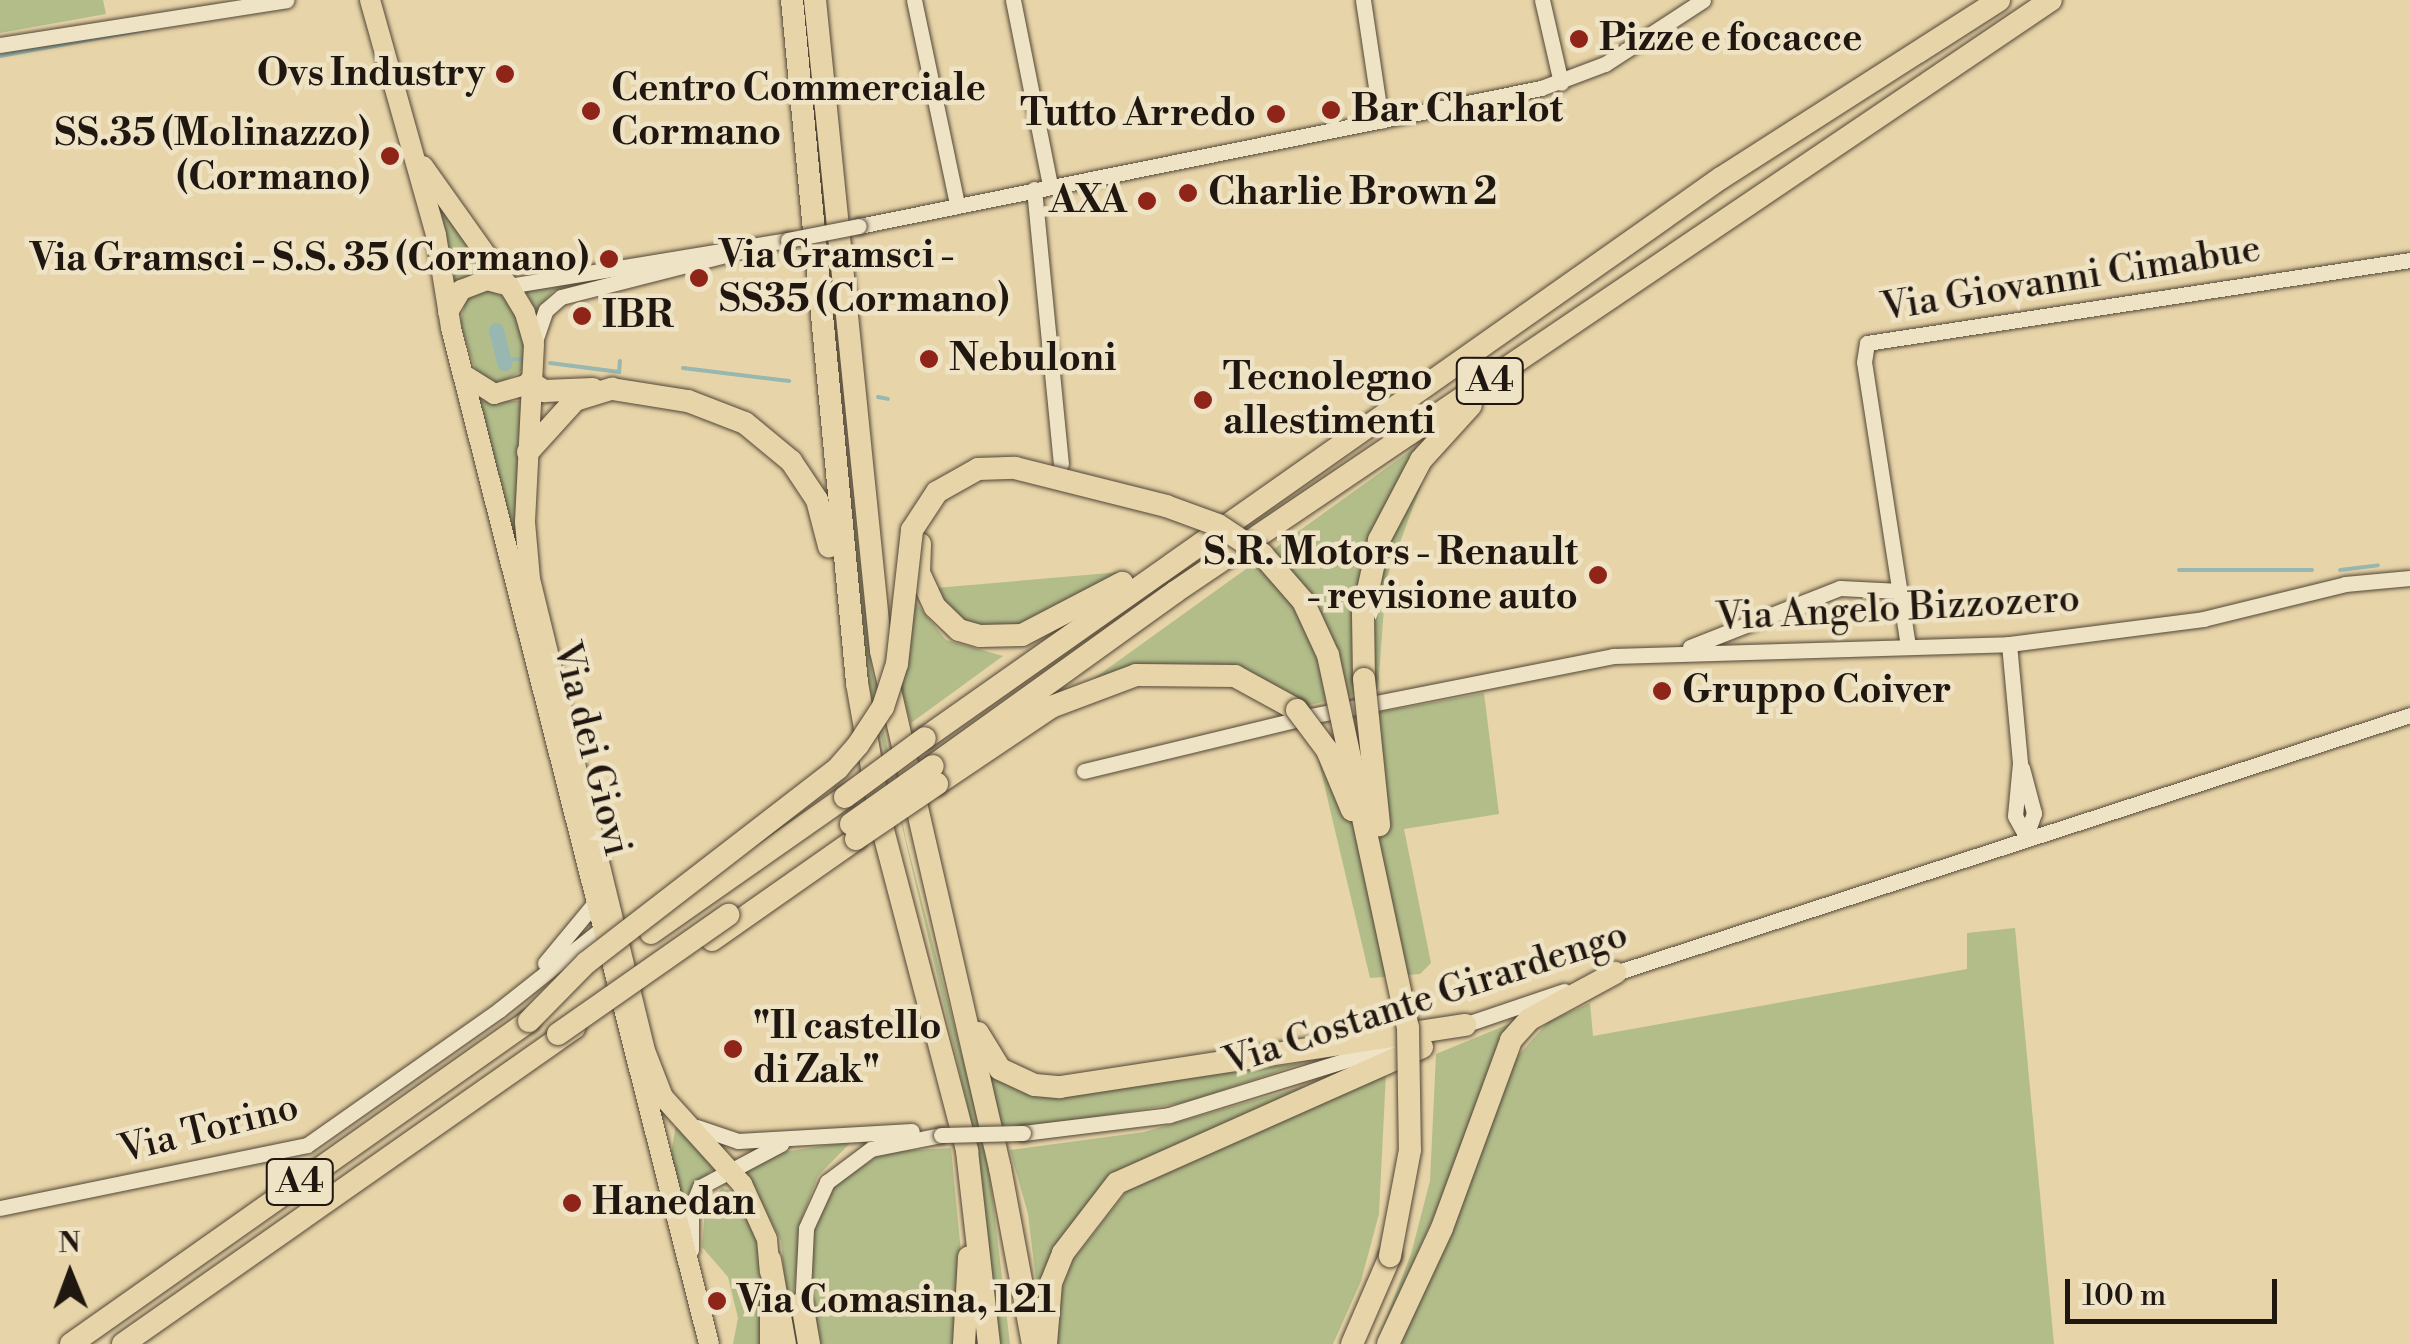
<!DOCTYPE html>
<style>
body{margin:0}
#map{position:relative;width:2410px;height:1344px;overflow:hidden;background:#e7d4a8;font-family:"Libre Bodoni",serif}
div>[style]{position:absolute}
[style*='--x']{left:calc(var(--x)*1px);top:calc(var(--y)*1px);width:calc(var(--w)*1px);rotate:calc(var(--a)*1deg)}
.green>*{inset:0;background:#b2bd8a}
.stream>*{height:4px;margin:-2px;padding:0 2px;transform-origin:2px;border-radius:2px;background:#98b7b0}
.canal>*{height:15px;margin:-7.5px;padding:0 7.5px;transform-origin:7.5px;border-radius:7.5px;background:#98b7b0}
.roads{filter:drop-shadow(0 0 2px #524637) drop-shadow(0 0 2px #524637)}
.minor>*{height:15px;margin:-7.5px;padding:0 7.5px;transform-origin:7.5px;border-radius:7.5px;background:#efe3c6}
.major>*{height:20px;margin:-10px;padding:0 10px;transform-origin:10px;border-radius:10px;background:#e7d4a8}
.highway>*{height:22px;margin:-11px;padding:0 11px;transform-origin:11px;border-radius:11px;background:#e7d4a8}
.bridges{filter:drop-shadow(0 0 2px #524637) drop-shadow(0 0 2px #524637)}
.minor-bridge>*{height:15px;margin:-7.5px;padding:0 7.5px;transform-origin:7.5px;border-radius:7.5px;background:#efe3c6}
.highway-bridge>*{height:22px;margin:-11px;padding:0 11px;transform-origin:11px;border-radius:11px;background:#e7d4a8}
.dots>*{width:28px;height:28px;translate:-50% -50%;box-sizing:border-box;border:5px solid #efe3c6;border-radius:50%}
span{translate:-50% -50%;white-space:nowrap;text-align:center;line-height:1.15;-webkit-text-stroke:9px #efe3c6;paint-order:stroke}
.shield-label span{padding:2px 8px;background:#efe3c6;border:2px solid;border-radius:8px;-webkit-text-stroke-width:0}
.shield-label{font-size:35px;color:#211711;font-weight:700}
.poi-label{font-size:38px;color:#211711;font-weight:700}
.left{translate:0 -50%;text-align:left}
.right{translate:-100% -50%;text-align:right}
.street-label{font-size:38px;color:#211711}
.north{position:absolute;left:20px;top:1224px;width:100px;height:100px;-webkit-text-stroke:8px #efe3c6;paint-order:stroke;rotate:359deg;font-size:28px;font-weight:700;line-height:40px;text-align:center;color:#211711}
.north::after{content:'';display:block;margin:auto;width:35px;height:45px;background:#211711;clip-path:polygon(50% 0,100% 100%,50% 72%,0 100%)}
.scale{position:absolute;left:2065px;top:1279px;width:212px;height:45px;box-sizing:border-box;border:5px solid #211711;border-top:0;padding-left:12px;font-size:30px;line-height:35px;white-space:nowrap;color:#211711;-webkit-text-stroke:8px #efe3c6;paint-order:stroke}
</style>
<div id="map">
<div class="green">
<i style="clip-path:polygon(0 0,103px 0,106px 14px,0 33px)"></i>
<i style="clip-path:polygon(441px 209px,446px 213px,492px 271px,450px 285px)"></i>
<i style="clip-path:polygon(612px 275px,553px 291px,536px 311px,525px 290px)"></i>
<i style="clip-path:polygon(486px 289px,511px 301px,525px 345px,523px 370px,498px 384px,477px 374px,460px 324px,466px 299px)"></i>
<i style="clip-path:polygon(476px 401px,522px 401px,517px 537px,510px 538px)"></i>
<i style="clip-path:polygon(846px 443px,872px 671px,906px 840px,987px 1152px,1010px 1344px,997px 1344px,969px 1112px,869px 685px,840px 444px)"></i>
<i style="clip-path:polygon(1417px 446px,1373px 541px,1356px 610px,1355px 685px,1371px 682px,1369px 624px,1388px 536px,1413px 485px,1421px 486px,1386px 580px,1378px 689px,1301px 707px,1240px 674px,1184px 665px,1089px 682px)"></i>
<i style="clip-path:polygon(1121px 572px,1040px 628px,980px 637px,924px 589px)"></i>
<i style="clip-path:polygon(911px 597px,946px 640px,1003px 656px,911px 723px,899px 681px)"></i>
<i style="clip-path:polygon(1484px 693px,1499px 814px,1404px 829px,1431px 963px,1420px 974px,1370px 978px,1315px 746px,1377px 731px,1375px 713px)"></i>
<i style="clip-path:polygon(2015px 928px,2054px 1344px,1401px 1344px,1509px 1066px,1548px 1022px,1590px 1003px,1593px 1036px,1967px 969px,1967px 933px)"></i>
<i style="clip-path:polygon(1526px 1017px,1488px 1071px,1456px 1168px,1376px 1344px,1411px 1254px,1430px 1181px,1436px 1054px)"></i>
<i style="clip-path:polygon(1303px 1063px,1188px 1102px,1033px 1127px,1002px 1125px,987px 1070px,1112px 1088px)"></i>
<i style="clip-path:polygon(1386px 1073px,1379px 1214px,1361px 1281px,1333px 1344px,1056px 1344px,1062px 1288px,1073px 1260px,1127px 1191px)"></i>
<i style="clip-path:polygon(1307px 1085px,1107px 1185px,1041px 1322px,1028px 1214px,1010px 1150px,1144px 1132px)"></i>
<i style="clip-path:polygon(676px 1124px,714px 1167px,698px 1186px,687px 1237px,669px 1166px)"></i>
<i style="clip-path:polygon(851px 1142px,818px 1176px,801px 1220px,790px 1335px,781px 1241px,744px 1167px,783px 1152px)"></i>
<i style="clip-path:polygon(951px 1148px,961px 1252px,954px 1344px,819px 1344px,809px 1310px,811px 1233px,830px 1189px,884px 1152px)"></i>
<i style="clip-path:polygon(722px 1188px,739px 1193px,763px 1256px,767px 1344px,733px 1344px,738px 1318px,728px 1277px,702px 1247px,705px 1207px)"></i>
</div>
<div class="stream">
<i style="--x:0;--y:56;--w:151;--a:-10.3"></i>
<i style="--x:503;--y:360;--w:19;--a:-3"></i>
<i style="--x:550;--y:363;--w:70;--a:7.4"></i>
<i style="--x:619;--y:372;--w:11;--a:-85"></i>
<i style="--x:683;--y:368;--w:107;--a:7"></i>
<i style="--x:878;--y:397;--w:10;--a:11"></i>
<i style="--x:2179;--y:570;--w:133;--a:0"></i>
<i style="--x:2340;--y:570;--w:38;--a:-7"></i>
</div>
<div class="canal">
<i style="--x:496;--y:330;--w:34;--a:76"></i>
</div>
<div class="roads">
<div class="minor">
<i style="--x:914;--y:0;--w:208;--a:78.1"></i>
<i style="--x:1013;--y:0;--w:190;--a:78.7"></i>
<i style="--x:1363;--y:0;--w:122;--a:81.5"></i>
<i style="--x:1542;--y:0;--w:85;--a:77.1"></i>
<i style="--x:0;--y:45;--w:290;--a:-8.9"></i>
<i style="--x:1034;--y:189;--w:276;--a:84.4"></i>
<i style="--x:859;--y:226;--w:696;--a:-11.44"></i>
<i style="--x:1541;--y:88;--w:68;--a:-20.6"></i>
<i style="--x:1605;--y:64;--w:117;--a:-33.1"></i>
<i style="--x:509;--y:286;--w:283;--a:-9.4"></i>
<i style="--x:534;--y:344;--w:36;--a:-71"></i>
<i style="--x:546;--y:310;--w:20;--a:-41"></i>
<i style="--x:561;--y:297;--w:190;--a:-14.3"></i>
<i style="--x:2009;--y:644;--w:120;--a:84.7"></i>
<i style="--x:2020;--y:763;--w:53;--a:95.4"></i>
<i style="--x:2015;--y:816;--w:23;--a:61"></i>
<i style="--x:1908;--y:646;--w:287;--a:-98.8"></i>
<i style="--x:1864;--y:362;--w:19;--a:-81"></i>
<i style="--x:1867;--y:343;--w:549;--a:-8.69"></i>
<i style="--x:1690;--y:647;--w:161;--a:-21.5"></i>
<i style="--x:1840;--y:588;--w:60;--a:2.9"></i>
<i style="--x:2022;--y:768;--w:47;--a:75.1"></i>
<i style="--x:2034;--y:813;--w:24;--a:109"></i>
<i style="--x:1084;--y:771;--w:234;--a:-13.6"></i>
<i style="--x:1311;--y:716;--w:308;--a:-11.2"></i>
<i style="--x:1613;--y:656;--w:396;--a:-1.7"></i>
<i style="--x:2009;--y:644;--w:196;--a:-7.3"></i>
<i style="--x:2203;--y:619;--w:146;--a:-13.8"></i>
<i style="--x:2345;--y:584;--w:65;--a:-5.3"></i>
<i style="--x:545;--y:963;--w:75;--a:-50.4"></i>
<i style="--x:1609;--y:975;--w:842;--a:-17.98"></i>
<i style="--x:1458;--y:1027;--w:112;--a:-18.8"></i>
<i style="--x:697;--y:1127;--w:43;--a:18.9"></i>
<i style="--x:738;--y:1141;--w:174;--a:-3.3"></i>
<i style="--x:1023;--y:1133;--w:147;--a:-7"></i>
<i style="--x:1169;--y:1115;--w:244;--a:-17.2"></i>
<i style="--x:0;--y:1208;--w:313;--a:-11.6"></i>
<i style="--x:307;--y:1145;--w:235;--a:-35.1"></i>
<i style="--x:499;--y:1010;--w:132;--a:-38.3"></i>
<i style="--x:603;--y:928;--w:10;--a:-84"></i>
<i style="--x:691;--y:1250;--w:41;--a:-90"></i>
<i style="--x:691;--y:1209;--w:24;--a:-68"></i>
<i style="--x:700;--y:1187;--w:92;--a:-28"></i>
<i style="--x:802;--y:1311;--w:83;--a:-87.2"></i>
<i style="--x:806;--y:1228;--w:51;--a:-65.5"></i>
<i style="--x:827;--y:1182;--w:55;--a:-36.9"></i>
<i style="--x:871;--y:1149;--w:71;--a:-11.3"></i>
</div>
<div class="major">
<i style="--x:370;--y:0;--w:244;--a:74.3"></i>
<i style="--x:436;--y:235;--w:94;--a:80.8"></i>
<i style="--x:451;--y:328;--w:1048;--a:75.75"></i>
<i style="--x:423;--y:166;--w:145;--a:54.6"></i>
<i style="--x:448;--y:312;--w:26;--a:-59"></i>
<i style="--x:461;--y:290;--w:28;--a:-21"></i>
<i style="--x:487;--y:280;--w:23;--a:15"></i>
<i style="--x:509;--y:286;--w:31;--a:59"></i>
<i style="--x:525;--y:313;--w:32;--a:74"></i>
<i style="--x:534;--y:344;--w:178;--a:92.9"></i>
<i style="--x:525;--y:522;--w:57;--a:85"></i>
<i style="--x:530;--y:579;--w:483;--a:76.3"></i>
<i style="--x:644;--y:1048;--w:53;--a:68.8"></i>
<i style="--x:663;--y:1097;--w:118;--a:47.8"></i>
<i style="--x:742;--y:1184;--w:60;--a:65.6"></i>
<i style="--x:767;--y:1239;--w:33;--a:85"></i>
<i style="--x:464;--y:375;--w:36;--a:32"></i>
<i style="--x:494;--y:394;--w:37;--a:-16"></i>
<i style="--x:770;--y:1344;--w:43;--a:-90"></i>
</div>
<div class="highway">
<i style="--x:792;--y:0;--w:686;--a:84.56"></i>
<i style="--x:857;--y:683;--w:149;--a:80"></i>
<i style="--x:883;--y:830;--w:332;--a:75.3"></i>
<i style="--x:967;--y:1151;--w:194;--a:83.5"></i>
<i style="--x:815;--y:0;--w:654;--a:84.21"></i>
<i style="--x:881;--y:651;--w:531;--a:77.04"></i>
<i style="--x:1000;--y:1168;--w:179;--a:79.4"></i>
<i style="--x:530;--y:382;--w:17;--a:33"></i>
<i style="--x:544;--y:391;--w:49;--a:-2.3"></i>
<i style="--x:528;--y:452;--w:70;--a:-47.9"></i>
<i style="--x:575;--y:400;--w:39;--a:-17"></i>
<i style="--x:612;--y:389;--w:77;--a:9"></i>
<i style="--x:688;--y:401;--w:61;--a:21.1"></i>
<i style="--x:745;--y:423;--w:60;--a:39.6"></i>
<i style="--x:791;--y:461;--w:47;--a:56.3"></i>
<i style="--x:817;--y:500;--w:48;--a:75.4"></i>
<i style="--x:920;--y:544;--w:29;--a:92"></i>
<i style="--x:919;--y:573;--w:38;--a:65"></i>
<i style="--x:935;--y:607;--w:33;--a:44"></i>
<i style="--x:959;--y:630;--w:22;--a:16"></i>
<i style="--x:980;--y:636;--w:42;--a:-1.4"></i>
<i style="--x:1022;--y:635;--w:113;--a:-27.5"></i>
<i style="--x:1364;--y:679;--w:66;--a:-90.9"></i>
<i style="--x:1363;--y:613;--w:75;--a:-77.6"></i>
<i style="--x:1379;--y:540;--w:90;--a:-62.3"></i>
<i style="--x:1421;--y:460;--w:74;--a:-47.7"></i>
<i style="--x:925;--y:738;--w:973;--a:-35.13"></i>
<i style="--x:1721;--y:178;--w:330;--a:-32.6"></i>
<i style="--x:933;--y:766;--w:298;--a:-35.7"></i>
<i style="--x:1175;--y:592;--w:1057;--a:-34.05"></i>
<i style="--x:937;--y:784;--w:138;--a:-34"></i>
<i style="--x:1051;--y:707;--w:91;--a:-20.6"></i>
<i style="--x:1136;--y:675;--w:99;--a:0.6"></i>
<i style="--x:1235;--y:676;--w:71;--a:28.7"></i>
<i style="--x:651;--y:933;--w:237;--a:-35"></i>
<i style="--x:712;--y:940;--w:176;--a:-35"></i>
<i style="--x:978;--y:1033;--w:42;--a:58.6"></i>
<i style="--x:1000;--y:1069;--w:38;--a:25"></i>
<i style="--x:1035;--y:1085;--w:25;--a:5"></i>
<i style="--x:1060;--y:1087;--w:410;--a:-8.7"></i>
<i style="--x:770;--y:1260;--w:85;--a:79.9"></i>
<i style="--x:802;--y:1303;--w:42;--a:80.3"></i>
<i style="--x:71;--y:1344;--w:560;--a:-35.19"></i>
<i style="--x:123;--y:1344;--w:551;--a:-35.02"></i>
<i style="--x:964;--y:1344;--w:87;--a:-86.7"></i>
<i style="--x:1046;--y:1344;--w:61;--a:-85.3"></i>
<i style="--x:1051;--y:1283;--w:32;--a:-68"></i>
<i style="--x:1063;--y:1253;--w:88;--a:-52.4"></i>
<i style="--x:1117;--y:1183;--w:334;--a:-24"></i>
<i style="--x:1352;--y:1344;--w:96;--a:-66.6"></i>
<i style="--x:1388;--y:1344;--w:128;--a:-65"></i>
<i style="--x:1442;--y:1228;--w:200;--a:-69.8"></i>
<i style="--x:1511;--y:1040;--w:28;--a:-48"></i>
<i style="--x:1530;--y:1019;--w:97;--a:-28.4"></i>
</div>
</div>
<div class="bridges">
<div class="minor-bridge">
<i style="--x:788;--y:240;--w:72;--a:-11.2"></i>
<i style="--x:941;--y:1135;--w:82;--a:-1.4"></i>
</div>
<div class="highway-bridge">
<i style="--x:1364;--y:679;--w:147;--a:84.1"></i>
<i style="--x:1297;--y:710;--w:50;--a:53.1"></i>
<i style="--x:1327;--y:750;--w:65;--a:67.4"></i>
<i style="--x:845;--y:797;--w:99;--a:-36.4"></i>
<i style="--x:851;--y:824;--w:100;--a:-35.3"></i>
<i style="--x:856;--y:839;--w:98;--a:-34.2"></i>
<i style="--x:529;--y:1021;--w:81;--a:-45.5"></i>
<i style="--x:586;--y:963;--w:319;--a:-37.7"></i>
<i style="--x:838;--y:768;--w:30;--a:-49"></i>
<i style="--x:858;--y:745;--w:45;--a:-56.7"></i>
<i style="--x:883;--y:707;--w:45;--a:-72"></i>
<i style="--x:897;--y:664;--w:135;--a:-83.6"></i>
<i style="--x:912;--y:530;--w:45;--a:-56.7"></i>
<i style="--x:937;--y:492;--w:47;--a:-29.3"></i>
<i style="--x:978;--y:469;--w:37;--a:-2"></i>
<i style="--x:1015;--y:468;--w:156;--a:14.1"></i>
<i style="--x:1166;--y:506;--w:55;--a:20.1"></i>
<i style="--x:1218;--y:525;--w:53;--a:33.4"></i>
<i style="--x:1262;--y:554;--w:62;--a:48.9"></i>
<i style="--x:1303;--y:601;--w:60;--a:65.2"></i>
<i style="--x:1328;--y:655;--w:381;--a:77.9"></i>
<i style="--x:1408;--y:1028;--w:122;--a:89.1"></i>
<i style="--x:1410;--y:1150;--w:108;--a:100.7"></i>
<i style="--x:558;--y:1034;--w:208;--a:-35"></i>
</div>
</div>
<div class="dots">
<i style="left:1579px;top:39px;background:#8f2418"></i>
<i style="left:505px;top:74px;background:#8f2418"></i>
<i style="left:1331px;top:110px;background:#8f2418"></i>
<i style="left:591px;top:111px;background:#8f2418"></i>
<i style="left:1276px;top:114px;background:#8f2418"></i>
<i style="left:390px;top:156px;background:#8f2418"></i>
<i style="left:1188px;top:193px;background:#8f2418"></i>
<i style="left:1147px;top:201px;background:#8f2418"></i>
<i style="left:609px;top:259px;background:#8f2418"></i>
<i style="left:699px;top:278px;background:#8f2418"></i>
<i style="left:582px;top:316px;background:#8f2418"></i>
<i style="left:929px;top:359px;background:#8f2418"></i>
<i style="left:1203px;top:400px;background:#8f2418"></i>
<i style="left:1598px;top:575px;background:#8f2418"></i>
<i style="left:1662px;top:691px;background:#8f2418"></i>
<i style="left:733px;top:1049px;background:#8f2418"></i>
<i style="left:572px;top:1203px;background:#8f2418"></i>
<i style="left:717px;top:1301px;background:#8f2418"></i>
</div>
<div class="shield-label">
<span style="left:1490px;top:381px">A4</span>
<span style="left:300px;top:1182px">A4</span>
</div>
<div class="poi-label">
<span class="left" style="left:1599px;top:39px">Pizze e focacce</span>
<span class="right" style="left:485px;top:74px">Ovs Industry</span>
<span class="left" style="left:611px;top:111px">Centro Commerciale<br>Cormano</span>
<span class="left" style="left:1351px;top:110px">Bar Charlot</span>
<span class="right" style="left:1256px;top:114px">Tutto Arredo</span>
<span class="right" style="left:370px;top:156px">SS.35 (Molinazzo)<br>(Cormano)</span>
<span class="left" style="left:1208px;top:193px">Charlie Brown 2</span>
<span class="right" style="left:1127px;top:201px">AXA</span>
<span class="left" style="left:719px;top:278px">Via Gramsci -<br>SS35 (Cormano)</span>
<span class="right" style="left:589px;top:259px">Via Gramsci - S.S. 35 (Cormano)</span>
<span class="left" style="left:602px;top:316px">IBR</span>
<span class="left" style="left:949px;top:359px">Nebuloni</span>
<span class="left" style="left:1223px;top:400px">Tecnolegno<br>allestimenti</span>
<span class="right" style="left:1578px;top:575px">S.R. Motors - Renault<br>- revisione auto</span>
<span class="left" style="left:1682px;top:691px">Gruppo Coiver</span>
<span class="left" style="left:753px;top:1049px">"Il castello<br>di Zak"</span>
<span class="left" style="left:592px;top:1203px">Hanedan</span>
<span class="left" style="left:737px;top:1301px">Via Comasina, 121</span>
</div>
<div class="street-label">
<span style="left:2071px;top:279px;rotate:-9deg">Via Giovanni Cimabue</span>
<span style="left:1898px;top:609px;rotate:-3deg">Via Angelo Bizzozero</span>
<span style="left:591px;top:749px;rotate:76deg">Via dei Giovi</span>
<span style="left:1426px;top:999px;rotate:-18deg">Via Costante Girardengo</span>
<span style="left:209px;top:1129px;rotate:-14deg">Via Torino</span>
</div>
<div class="north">N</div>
<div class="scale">100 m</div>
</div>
